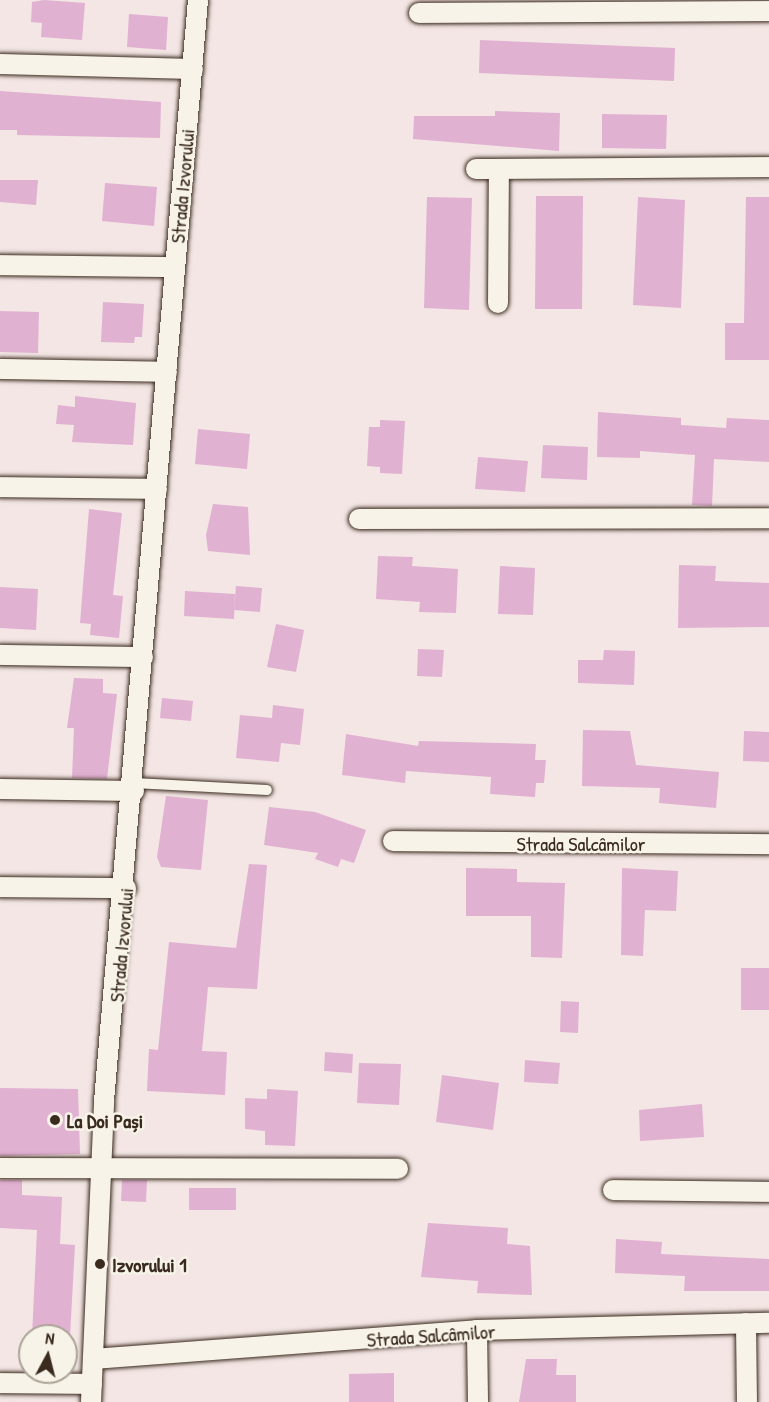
<!DOCTYPE html>
<meta charset="utf-8">
<style>
body{margin:0}
#map{position:relative;width:769px;height:1402px;overflow:hidden;background:#f3e6e4;font-family:"Patrick Hand",sans-serif}
div>[style]{position:absolute}
[style*='--x']{left:calc(var(--x)*1px);top:calc(var(--y)*1px);width:calc(var(--w)*1px);rotate:calc(var(--a)*1deg)}
.building>*{inset:0;background:#e1b1d2}
.roads{filter:drop-shadow(0 0 2px #3b2a1e) drop-shadow(0 0 2px #3b2a1e)}
.service>*{height:10px;margin:-5px;padding:0 5px;transform-origin:5px;border-radius:5px;background:#f7f3e8}
.minor>*{height:20px;margin:-10px;padding:0 10px;transform-origin:10px;border-radius:10px;background:#f7f3e8}
.dots>*{width:16px;height:16px;translate:-50% -50%;box-sizing:border-box;border:3px solid #f7f3e8;border-radius:50%}
span{translate:-50% -50%;white-space:nowrap;text-align:center;line-height:1.15;-webkit-text-stroke:5px #f7f3e8;paint-order:stroke}
.street-label{font-size:20px;color:#3b2a1e}
.poi-label{font-size:20px;color:#3b2a1e;font-weight:700}
.left{translate:0 -50%;text-align:left}
.north{position:absolute;left:18px;top:1324px;width:60px;height:60px;box-sizing:border-box;background:#f7f3e8;border:2px solid #aca397;border-radius:50%;rotate:7deg;font-size:16px;font-weight:700;line-height:24px;text-align:center;color:#3b2a1e}
.north::after{content:'';display:block;margin:auto;width:21px;height:27px;background:#3b2a1e;clip-path:polygon(50% 0,100% 100%,50% 72%,0 100%)}
</style>
<div id="map">
<div class="building">
<i style="clip-path:polygon(44px 0,85px 3px,82px 40px,41px 37px,42px 23px,31px 22px,32px 2px)"></i>
<i style="clip-path:polygon(129px 14px,168px 17px,166px 50px,127px 47px)"></i>
<i style="clip-path:polygon(480px 40px,675px 48px,674px 81px,479px 73px)"></i>
<i style="clip-path:polygon(0 91px,161px 102px,160px 138px,17px 135px,17px 130px,0 130px)"></i>
<i style="clip-path:polygon(495px 111px,560px 113px,559px 151px,413px 139px,414px 116px,495px 116px)"></i>
<i style="clip-path:polygon(602px 114px,667px 115px,666px 149px,602px 148px)"></i>
<i style="clip-path:polygon(0 180px,38px 180px,36px 205px,0 202px)"></i>
<i style="clip-path:polygon(105px 183px,157px 187px,154px 226px,102px 221px)"></i>
<i style="clip-path:polygon(536px 196px,583px 196px,582px 309px,535px 309px)"></i>
<i style="clip-path:polygon(427px 197px,472px 198px,469px 310px,424px 308px)"></i>
<i style="clip-path:polygon(638px 197px,685px 200px,681px 308px,633px 305px)"></i>
<i style="clip-path:polygon(746px 197px,769px 197px,769px 360px,725px 360px,725px 323px,744px 323px)"></i>
<i style="clip-path:polygon(103px 302px,144px 304px,142px 337px,135px 337px,134px 343px,101px 342px)"></i>
<i style="clip-path:polygon(0 311px,39px 312px,38px 353px,0 352px)"></i>
<i style="clip-path:polygon(75px 396px,136px 403px,133px 445px,72px 442px,74px 425px,56px 424px,58px 405px,75px 407px)"></i>
<i style="clip-path:polygon(598px 412px,681px 418px,681px 425px,726px 428px,727px 418px,769px 420px,769px 462px,714px 459px,712px 506px,692px 505px,695px 455px,640px 451px,640px 458px,597px 457px)"></i>
<i style="clip-path:polygon(380px 420px,405px 421px,402px 474px,380px 473px,380px 467px,367px 466px,369px 427px,380px 427px)"></i>
<i style="clip-path:polygon(198px 429px,250px 434px,247px 469px,195px 464px)"></i>
<i style="clip-path:polygon(543px 445px,588px 447px,587px 480px,541px 478px)"></i>
<i style="clip-path:polygon(478px 457px,528px 461px,525px 492px,475px 489px)"></i>
<i style="clip-path:polygon(213px 504px,248px 507px,250px 555px,208px 551px,206px 535px)"></i>
<i style="clip-path:polygon(89px 509px,122px 513px,113px 595px,123px 596px,119px 638px,90px 635px,91px 624px,80px 623px)"></i>
<i style="clip-path:polygon(378px 556px,413px 557px,412px 566px,458px 569px,456px 613px,419px 612px,420px 602px,376px 599px)"></i>
<i style="clip-path:polygon(679px 565px,716px 566px,715px 581px,769px 583px,769px 627px,678px 628px)"></i>
<i style="clip-path:polygon(500px 566px,535px 568px,533px 615px,498px 614px)"></i>
<i style="clip-path:polygon(236px 586px,262px 588px,260px 612px,234px 610px)"></i>
<i style="clip-path:polygon(0 587px,38px 589px,36px 630px,0 628px)"></i>
<i style="clip-path:polygon(185px 591px,235px 594px,234px 619px,184px 616px)"></i>
<i style="clip-path:polygon(276px 624px,304px 630px,296px 672px,267px 667px)"></i>
<i style="clip-path:polygon(418px 649px,444px 650px,442px 677px,417px 676px)"></i>
<i style="clip-path:polygon(604px 650px,635px 651px,634px 685px,578px 683px,578px 660px,603px 660px)"></i>
<i style="clip-path:polygon(74px 678px,103px 679px,103px 693px,117px 694px,107px 779px,72px 778px,74px 728px,67px 728px)"></i>
<i style="clip-path:polygon(162px 698px,193px 701px,191px 721px,160px 718px)"></i>
<i style="clip-path:polygon(273px 705px,304px 709px,300px 745px,281px 743px,279px 762px,236px 758px,240px 715px,272px 718px)"></i>
<i style="clip-path:polygon(583px 730px,630px 731px,636px 765px,719px 772px,716px 808px,659px 803px,660px 788px,582px 786px)"></i>
<i style="clip-path:polygon(744px 731px,769px 732px,769px 762px,743px 761px)"></i>
<i style="clip-path:polygon(346px 734px,418px 746px,419px 741px,536px 744px,535px 760px,546px 760px,544px 783px,536px 783px,535px 797px,490px 794px,491px 777px,406px 771px,405px 783px,342px 775px)"></i>
<i style="clip-path:polygon(166px 796px,208px 800px,201px 870px,161px 867px,157px 857px)"></i>
<i style="clip-path:polygon(269px 807px,315px 812px,366px 830px,354px 863px,341px 859px,338px 867px,315px 859px,318px 853px,264px 845px)"></i>
<i style="clip-path:polygon(249px 864px,267px 865px,257px 989px,208px 987px,202px 1051px,227px 1052px,225px 1095px,147px 1091px,149px 1049px,158px 1050px,169px 942px,236px 948px)"></i>
<i style="clip-path:polygon(466px 868px,517px 869px,517px 882px,565px 883px,562px 958px,531px 957px,531px 916px,466px 916px)"></i>
<i style="clip-path:polygon(622px 868px,678px 871px,676px 911px,645px 910px,643px 956px,621px 955px)"></i>
<i style="clip-path:polygon(741px 968px,769px 968px,769px 1010px,741px 1010px)"></i>
<i style="clip-path:polygon(561px 1001px,579px 1002px,578px 1033px,560px 1032px)"></i>
<i style="clip-path:polygon(325px 1052px,353px 1054px,352px 1073px,324px 1071px)"></i>
<i style="clip-path:polygon(525px 1060px,560px 1063px,558px 1084px,524px 1082px)"></i>
<i style="clip-path:polygon(359px 1063px,401px 1064px,399px 1105px,357px 1103px)"></i>
<i style="clip-path:polygon(442px 1075px,499px 1083px,493px 1130px,436px 1122px)"></i>
<i style="clip-path:polygon(0 1088px,78px 1089px,80px 1154px,0 1156px)"></i>
<i style="clip-path:polygon(267px 1089px,298px 1091px,295px 1146px,265px 1145px,265px 1131px,245px 1129px,245px 1098px,267px 1099px)"></i>
<i style="clip-path:polygon(702px 1104px,704px 1137px,640px 1141px,639px 1110px)"></i>
<i style="clip-path:polygon(0 1180px,22px 1180px,22px 1195px,62px 1197px,60px 1244px,75px 1245px,70px 1336px,32px 1336px,37px 1230px,0 1228px)"></i>
<i style="clip-path:polygon(122px 1180px,147px 1180px,146px 1202px,121px 1201px)"></i>
<i style="clip-path:polygon(189px 1188px,236px 1188px,236px 1210px,189px 1210px)"></i>
<i style="clip-path:polygon(428px 1223px,508px 1228px,507px 1244px,530px 1246px,532px 1295px,477px 1293px,478px 1281px,421px 1277px)"></i>
<i style="clip-path:polygon(616px 1239px,662px 1242px,661px 1254px,769px 1259px,769px 1291px,684px 1291px,685px 1276px,615px 1273px)"></i>
<i style="clip-path:polygon(526px 1359px,557px 1359px,556px 1375px,576px 1375px,576px 1402px,519px 1402px)"></i>
<i style="clip-path:polygon(394px 1373px,394px 1402px,349px 1402px,349px 1374px)"></i>
</div>
<div class="roads">
<div class="service">
<i style="--x:134;--y:783;--w:133;--a:3"></i>
</div>
<div class="minor">
<i style="--x:419;--y:13;--w:350;--a:-0.3"></i>
<i style="--x:0;--y:64;--w:193;--a:1.5"></i>
<i style="--x:476;--y:169;--w:23;--a:0"></i>
<i style="--x:0;--y:265;--w:174;--a:0.7"></i>
<i style="--x:498;--y:303;--w:134;--a:-89.6"></i>
<i style="--x:499;--y:169;--w:270;--a:-0.4"></i>
<i style="--x:0;--y:369;--w:167;--a:1"></i>
<i style="--x:0;--y:487;--w:157;--a:0.7"></i>
<i style="--x:359;--y:519;--w:410;--a:-0.1"></i>
<i style="--x:0;--y:655;--w:143;--a:0.8"></i>
<i style="--x:0;--y:789;--w:134;--a:0.9"></i>
<i style="--x:393;--y:841;--w:376;--a:0.5"></i>
<i style="--x:0;--y:887;--w:126;--a:0.5"></i>
<i style="--x:0;--y:1168;--w:398;--a:0.1"></i>
<i style="--x:613;--y:1190;--w:156;--a:0.7"></i>
<i style="--x:746;--y:1323;--w:79;--a:89.3"></i>
<i style="--x:477;--y:1330;--w:72;--a:89.2"></i>
<i style="--x:93;--y:1359;--w:385;--a:-4.3"></i>
<i style="--x:477;--y:1330;--w:292;--a:-1.4"></i>
<i style="--x:0;--y:1383;--w:92;--a:0.6"></i>
<i style="--x:91;--y:1402;--w:301;--a:-87.5"></i>
<i style="--x:104;--y:1101;--w:1105;--a:-85.12"></i>
</div>
</div>
<div class="dots">
<i style="left:55px;top:1120px;background:#3b2a1e"></i>
<i style="left:100px;top:1264px;background:#3b2a1e"></i>
</div>
<div class="street-label">
<span style="left:182px;top:186px;rotate:-85deg">Strada Izvorului</span>
<span style="left:581px;top:843px">Strada Salcâmilor</span>
<span style="left:121px;top:945px;rotate:-85deg">Strada Izvorului</span>
<span style="left:431px;top:1335px;rotate:-4deg">Strada Salcâmilor</span>
</div>
<div class="poi-label">
<span class="left" style="left:67px;top:1120px">La Doi Pași</span>
<span class="left" style="left:112px;top:1264px">Izvorului 1</span>
</div>
<div class="north">N</div>
</div>
